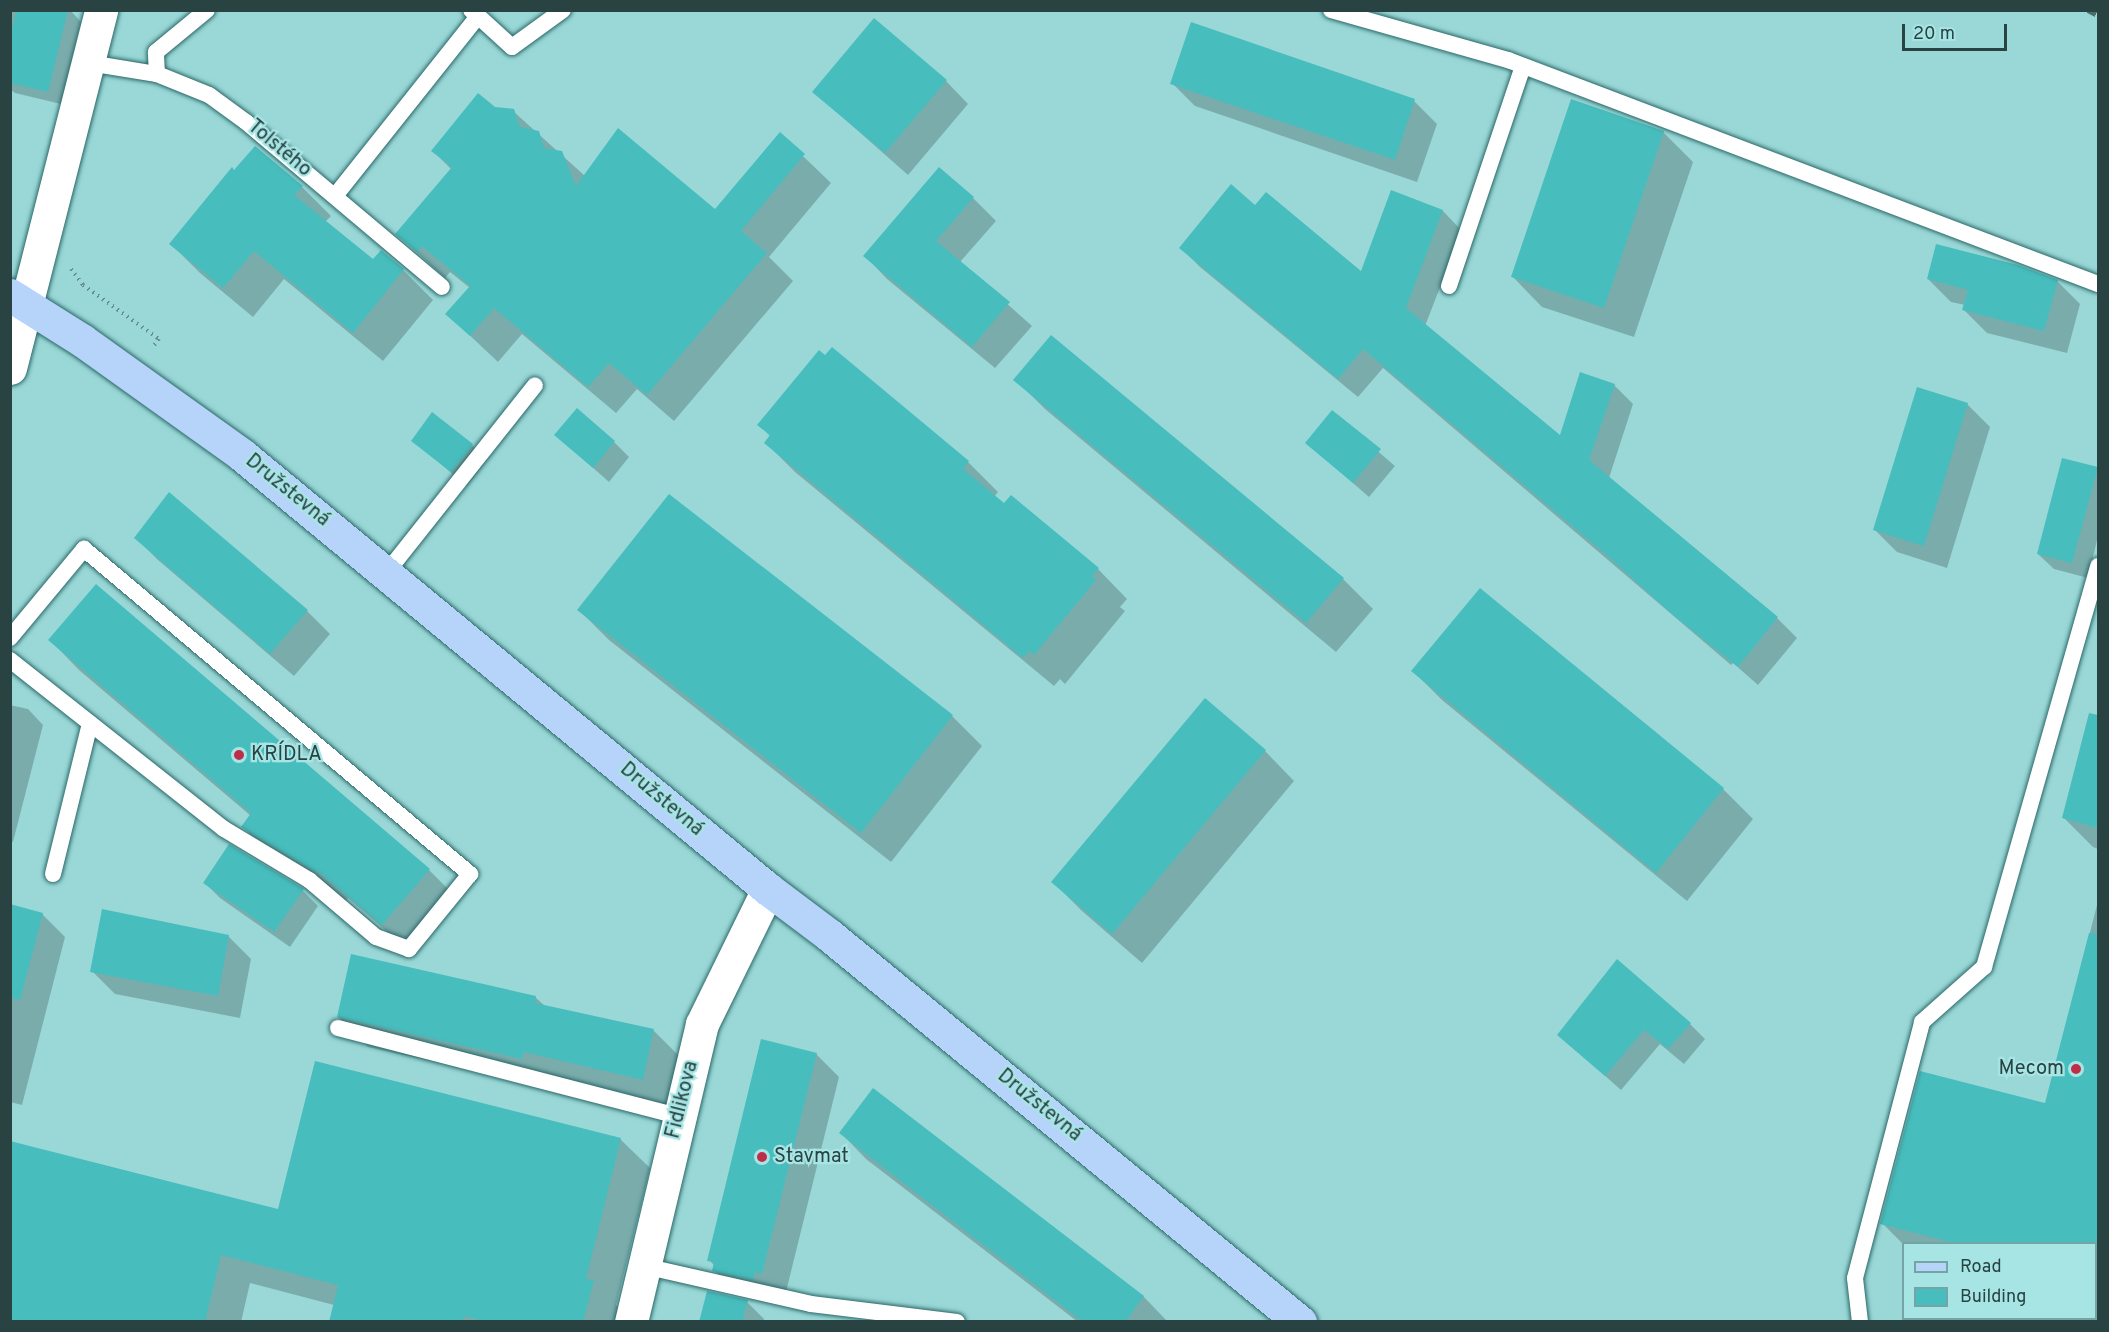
<!DOCTYPE html>
<meta charset="utf-8">
<style>
body{margin:0}
#map{position:relative;width:2109px;height:1332px;overflow:hidden;background:#9ad8d8;font-family:Overpass,sans-serif}
div>[style]{position:absolute}
[style*='--x']{left:calc(var(--x)*1px);top:calc(var(--y)*1px);width:calc(var(--w)*1px);rotate:calc(var(--a)*1deg)}
.shadow>*{inset:0;background:#0003}
.building>*{inset:0;background:#47bdbe}
.path>*{height:4px;margin-top:-2px;transform-origin:0;background:repeating-linear-gradient(90deg,#638f8f 0 1.5px,transparent 0 6px)}
.roads{filter:drop-shadow(0 0 2px #2b6868) drop-shadow(0 0 2px #2b6868)}
.service>*{height:16px;margin:-8px;padding:0 8px;transform-origin:8px;border-radius:8px;background:#fff}
.minor>*{height:33px;margin:-16.5px;padding:0 16.5px;transform-origin:16.5px;border-radius:16.5px;background:#fff}
.primary>*{height:33px;margin:-16.5px;padding:0 16.5px;transform-origin:16.5px;border-radius:16.5px;background:#b6d3fa}
.rail>*{height:4.5px;margin-top:-2.25px;transform-origin:0;background:repeating-linear-gradient(90deg,#496c6c 0 9px,transparent 0 13.5px)}
.dots>*{width:16px;height:16px;translate:-50% -50%;box-sizing:border-box;border:3px solid #a7e5e5;border-radius:50%}
span{translate:-50% -50%;white-space:nowrap;text-align:center;line-height:1.15;-webkit-text-stroke:4.5px #a7e5e5;paint-order:stroke}
.street-label{font-size:20px;color:#294242}
.poi-label{font-size:20px;color:#294242}
.left{translate:0 -50%;text-align:left}
.right{translate:-100% -50%;text-align:right}
.frame{position:absolute;inset:0;border:12px solid #294242;pointer-events:none}
.legend{position:absolute;left:1902px;top:1242px;width:195px;height:78px;box-sizing:border-box;background:#a7e5e5;border:2px solid #75a4a4;margin:0;padding:8px 10px;list-style:none;font-size:18px;color:#294242}
.legend li{display:flex;align-items:center;gap:12px;height:30px}
.legend b{width:30px;border:2px solid #75a4a4}
.scale{position:absolute;left:1902px;top:24px;width:105px;height:27px;box-sizing:border-box;border:3px solid #294242;border-top:0;padding-left:8px;font-size:18px;line-height:21px;white-space:nowrap;color:#294242;-webkit-text-stroke:4px #a7e5e5;paint-order:stroke}
</style>
<div id="map">
<div class="shadow">
<i style="clip-path:polygon(10px 10px,70px 10px,81px 22px,61px 104px,15px 93px,10px 89px)"></i>
<i style="clip-path:polygon(946px 81px,968px 104px,908px 175px,814px 92px)"></i>
<i style="clip-path:polygon(1172px 83px,1414px 101px,1437px 124px,1417px 182px,1195px 106px)"></i>
<i style="clip-path:polygon(494px 108px,513px 111px,585px 176px,715px 211px,780px 134px,831px 183px,769px 257px,793px 281px,674px 421px,637px 389px,616px 413px,522px 334px,498px 362px,447px 314px,470px 288px,450px 272px,445px 278px,397px 234px,452px 170px,433px 151px)"></i>
<i style="clip-path:polygon(1663px 132px,1693px 162px,1634px 337px,1542px 307px,1513px 277px)"></i>
<i style="clip-path:polygon(234px 172px,302px 187px,331px 216px,325px 222px,374px 261px,403px 270px,433px 300px,383px 361px,284px 279px,253px 317px,200px 273px,171px 244px)"></i>
<i style="clip-path:polygon(1392px 192px,1443px 211px,1462px 231px,1425px 326px,1561px 438px,1614px 385px,1633px 404px,1609px 478px,1777px 618px,1797px 638px,1758px 685px,1733px 663px,1731px 665px,1383px 368px,1358px 397px,1200px 267px,1181px 248px,1256px 207px,1362px 273px)"></i>
<i style="clip-path:polygon(973px 198px,996px 221px,960px 262px,1032px 326px,995px 368px,887px 279px,865px 256px)"></i>
<i style="clip-path:polygon(1928px 279px,2057px 281px,2080px 304px,2067px 353px,1987px 333px,1964px 310px,1965px 305px,1951px 302px)"></i>
<i style="clip-path:polygon(1051px 337px,1343px 579px,1373px 609px,1336px 652px,1045px 409px,1015px 379px)"></i>
<i style="clip-path:polygon(832px 349px,968px 462px,998px 492px,994px 497px,1098px 569px,1127px 599px,1120px 607px,1125px 611px,1065px 684px,1060px 679px,1054px 686px,795px 472px,766px 443px,771px 437px,759px 425px)"></i>
<i style="clip-path:polygon(1967px 404px,1990px 427px,1947px 568px,1897px 552px,1875px 530px)"></i>
<i style="clip-path:polygon(1332px 412px,1395px 466px,1369px 497px,1307px 443px)"></i>
<i style="clip-path:polygon(556px 435px,614px 442px,629px 457px,609px 482px)"></i>
<i style="clip-path:polygon(413px 441px,472px 445px,487px 460px,467px 486px)"></i>
<i style="clip-path:polygon(2097px 468px,2098px 536px,2088px 578px,2054px 569px,2038px 554px)"></i>
<i style="clip-path:polygon(136px 538px,307px 611px,330px 634px,294px 676px,158px 560px)"></i>
<i style="clip-path:polygon(96px 586px,429px 870px,459px 900px,413px 954px,348px 898px,346px 901px,273px 857px,243px 827px,251px 816px,79px 670px,50px 640px)"></i>
<i style="clip-path:polygon(579px 610px,952px 716px,982px 746px,891px 862px,609px 640px)"></i>
<i style="clip-path:polygon(1413px 671px,1723px 789px,1753px 819px,1687px 901px,1442px 700px)"></i>
<i style="clip-path:polygon(10px 705px,28px 709px,43px 725px,13px 842px,10px 841px)"></i>
<i style="clip-path:polygon(2081px 748px,2098px 752px,2098px 849px,2093px 847px,2064px 818px)"></i>
<i style="clip-path:polygon(1265px 751px,1294px 781px,1142px 963px,1082px 911px,1053px 882px)"></i>
<i style="clip-path:polygon(230px 847px,303px 891px,318px 906px,290px 947px,220px 898px,205px 883px)"></i>
<i style="clip-path:polygon(2098px 901px,2098px 1322px,1990px 1322px,1991px 1318px,2096px 1318px,2096px 1244px,1904px 1245px,1882px 1223px,2046px 1105px)"></i>
<i style="clip-path:polygon(10px 906px,42px 914px,65px 937px,22px 1105px,10px 1102px)"></i>
<i style="clip-path:polygon(228px 936px,251px 959px,240px 1018px,115px 994px,92px 971px)"></i>
<i style="clip-path:polygon(535px 997px,545px 1006px,654px 1031px,683px 1060px,673px 1108px,552px 1088px,368px 1047px,338px 1017px)"></i>
<i style="clip-path:polygon(1690px 1024px,1705px 1039px,1684px 1064px,1660px 1044px,1621px 1090px,1559px 1035px)"></i>
<i style="clip-path:polygon(816px 1054px,839px 1077px,785px 1296px,737px 1293px,714px 1270px,715px 1266px,709px 1260px)"></i>
<i style="clip-path:polygon(874px 1090px,1144px 1297px,1168px 1322px,1078px 1322px,866px 1159px,841px 1133px)"></i>
<i style="clip-path:polygon(620px 1139px,650px 1168px,616px 1305px,622px 1311px,619px 1322px,330px 1322px,334px 1305px,250px 1283px,241px 1322px,10px 1322px,279px 1211px)"></i>
<i style="clip-path:polygon(747px 1302px,764px 1319px,764px 1322px,701px 1322px)"></i>
</div>
<div class="building">
<i style="clip-path:polygon(17px 10px,68px 10px,48px 92px,10px 83px,10px 37px)"></i>
<i style="clip-path:polygon(874px 18px,947px 80px,885px 153px,812px 92px)"></i>
<i style="clip-path:polygon(1191px 22px,1415px 99px,1395px 160px,1170px 84px)"></i>
<i style="clip-path:polygon(478px 93px,495px 107px,514px 109px,520px 127px,539px 131px,544px 148px,562px 151px,576px 186px,618px 128px,715px 209px,780px 132px,805px 154px,741px 231px,767px 253px,647px 395px,609px 363px,588px 387px,494px 308px,470px 336px,445px 314px,470px 286px,422px 246px,417px 252px,395px 234px,452px 167px,431px 151px)"></i>
<i style="clip-path:polygon(1571px 99px,1664px 131px,1604px 308px,1511px 277px)"></i>
<i style="clip-path:polygon(255px 146px,303px 186px,294px 195px,373px 259px,381px 250px,404px 269px,353px 333px,254px 251px,223px 288px,169px 244px,232px 167px,234px 170px)"></i>
<i style="clip-path:polygon(939px 167px,974px 197px,936px 241px,1010px 302px,972px 347px,863px 256px)"></i>
<i style="clip-path:polygon(1231px 184px,1255px 205px,1266px 192px,1361px 271px,1391px 190px,1443px 210px,1406px 308px,1560px 435px,1580px 372px,1615px 384px,1589px 460px,1778px 617px,1738px 667px,1674px 616px,1603px 552px,1363px 349px,1338px 379px,1179px 248px)"></i>
<i style="clip-path:polygon(1936px 244px,2018px 265px,2058px 280px,2044px 331px,1962px 310px,1968px 290px,1927px 279px)"></i>
<i style="clip-path:polygon(1051px 335px,1344px 578px,1306px 623px,1013px 380px)"></i>
<i style="clip-path:polygon(832px 347px,969px 461px,963px 469px,1004px 503px,1011px 495px,1099px 568px,1092px 576px,1096px 580px,1034px 655px,1029px 651px,1023px 658px,764px 443px,770px 435px,757px 425px,819px 350px,825px 355px)"></i>
<i style="clip-path:polygon(1917px 387px,1968px 403px,1924px 546px,1873px 530px)"></i>
<i style="clip-path:polygon(577px 408px,615px 441px,593px 468px,554px 435px)"></i>
<i style="clip-path:polygon(1332px 410px,1381px 449px,1353px 483px,1305px 443px)"></i>
<i style="clip-path:polygon(432px 412px,473px 444px,451px 472px,411px 441px)"></i>
<i style="clip-path:polygon(2062px 458px,2098px 467px,2072px 563px,2037px 554px)"></i>
<i style="clip-path:polygon(169px 492px,308px 610px,270px 654px,134px 538px)"></i>
<i style="clip-path:polygon(669px 494px,953px 715px,861px 833px,577px 610px)"></i>
<i style="clip-path:polygon(96px 584px,430px 869px,382px 925px,317px 870px,316px 872px,241px 827px,251px 813px,48px 640px)"></i>
<i style="clip-path:polygon(1480px 588px,1724px 788px,1656px 873px,1411px 671px)"></i>
<i style="clip-path:polygon(1205px 698px,1266px 750px,1112px 934px,1051px 882px)"></i>
<i style="clip-path:polygon(2089px 713px,2098px 715px,2098px 828px,2062px 818px)"></i>
<i style="clip-path:polygon(229px 844px,304px 889px,274px 932px,203px 883px)"></i>
<i style="clip-path:polygon(10px 904px,43px 913px,20px 1000px,10px 998px)"></i>
<i style="clip-path:polygon(102px 909px,229px 935px,218px 996px,90px 972px)"></i>
<i style="clip-path:polygon(2089px 933px,2098px 934px,2098px 1244px,1958px 1244px,1880px 1224px,1920px 1071px,2045px 1103px)"></i>
<i style="clip-path:polygon(351px 954px,536px 996px,535px 1003px,654px 1029px,643px 1080px,524px 1052px,522px 1059px,337px 1017px)"></i>
<i style="clip-path:polygon(1617px 959px,1691px 1023px,1668px 1049px,1644px 1030px,1605px 1076px,1557px 1035px)"></i>
<i style="clip-path:polygon(761px 1039px,817px 1053px,762px 1274px,755px 1272px,753px 1280px,712px 1271px,714px 1262px,707px 1261px)"></i>
<i style="clip-path:polygon(315px 1061px,621px 1138px,586px 1279px,594px 1280px,583px 1322px,487px 1322px,464px 1316px,462px 1322px,329px 1322px,338px 1285px,221px 1255px,205px 1322px,10px 1322px,10px 1141px,278px 1209px)"></i>
<i style="clip-path:polygon(873px 1088px,1144px 1296px,1125px 1322px,1083px 1322px,839px 1133px)"></i>
<i style="clip-path:polygon(707px 1291px,748px 1300px,742px 1322px,699px 1322px)"></i>
</div>
<div class="path">
<i style="--x:71;--y:269;--w:20;--a:53"></i>
<i style="--x:83;--y:285;--w:93;--a:35.4"></i>
<i style="--x:159;--y:339;--w:11;--a:128"></i>
</div>
<div class="roads">
<div class="service">
<i style="--x:1331;--y:10;--w:184;--a:15.8"></i>
<i style="--x:1508;--y:60;--w:631;--a:20.79"></i>
<i style="--x:478;--y:16;--w:46;--a:42.4"></i>
<i style="--x:512;--y:47;--w:63;--a:-36"></i>
<i style="--x:89;--y:63;--w:69;--a:9.2"></i>
<i style="--x:157;--y:74;--w:56;--a:22"></i>
<i style="--x:209;--y:95;--w:46;--a:36.1"></i>
<i style="--x:246;--y:122;--w:256;--a:40.1"></i>
<i style="--x:157;--y:74;--w:22;--a:-93"></i>
<i style="--x:156;--y:52;--w:66;--a:-39.5"></i>
<i style="--x:335;--y:196;--w:230;--a:-51.5"></i>
<i style="--x:478;--y:16;--w:9;--a:-139"></i>
<i style="--x:1449;--y:286;--w:232;--a:-71.4"></i>
<i style="--x:387;--y:572;--w:238;--a:-51.6"></i>
<i style="--x:10;--y:638;--w:116;--a:-50.3"></i>
<i style="--x:84;--y:549;--w:505;--a:40.1"></i>
<i style="--x:470;--y:874;--w:97;--a:129.1"></i>
<i style="--x:409;--y:949;--w:35;--a:-160"></i>
<i style="--x:376;--y:937;--w:88;--a:-139.6"></i>
<i style="--x:309;--y:880;--w:99;--a:-149"></i>
<i style="--x:224;--y:829;--w:273;--a:-141.7"></i>
<i style="--x:53;--y:874;--w:155;--a:-76.2"></i>
<i style="--x:338;--y:1028;--w:351;--a:14.5"></i>
<i style="--x:644;--y:1266;--w:171;--a:12.8"></i>
<i style="--x:811;--y:1304;--w:147;--a:7"></i>
<i style="--x:1860;--y:1322;--w:44;--a:-96.5"></i>
<i style="--x:1855;--y:1278;--w:265;--a:-75.3"></i>
<i style="--x:1922;--y:1022;--w:83;--a:-41.6"></i>
<i style="--x:1984;--y:967;--w:417;--a:-74.1"></i>
</div>
<div class="minor">
<i style="--x:10;--y:368;--w:369;--a:-75.7"></i>
<i style="--x:631;--y:1322;--w:306;--a:-76.6"></i>
<i style="--x:702;--y:1024;--w:150;--a:-63.9"></i>
</div>
<div class="primary">
<i style="--x:10;--y:295;--w:86;--a:32.2"></i>
<i style="--x:83;--y:341;--w:196;--a:35.6"></i>
<i style="--x:242;--y:455;--w:682;--a:39.53"></i>
<i style="--x:768;--y:889;--w:76;--a:37"></i>
<i style="--x:829;--y:935;--w:610;--a:39.41"></i>
</div>
</div>
<div class="rail">
<i style="--x:2088;--y:10;--w:11;--a:27"></i>
</div>
<div class="dots">
<i style="left:239px;top:755px;background:#bf2e48"></i>
<i style="left:2076px;top:1069px;background:#bf2e48"></i>
<i style="left:762px;top:1157px;background:#bf2e48"></i>
</div>
<div class="street-label">
<span style="left:279px;top:149px;rotate:40deg">Tolstého</span>
<span style="left:287px;top:491px;rotate:39deg">Družstevná</span>
<span style="left:661px;top:800px;rotate:40deg">Družstevná</span>
<span style="left:683px;top:1100px;rotate:-76deg">Fidlikova</span>
<span style="left:1039px;top:1106px;rotate:39deg">Družstevná</span>
</div>
<div class="poi-label">
<span class="left" style="left:251px;top:755px">KRÍDLA</span>
<span class="right" style="left:2064px;top:1069px">Mecom</span>
<span class="left" style="left:774px;top:1157px">Stavmat</span>
</div>
<div class="frame"></div>
<ul class="legend">
<li><b style="height:8px;background:#b6d3fa"></b>Road</li>
<li><b style="height:16px;background:#47bdbe"></b>Building</li>
</ul>
<div class="scale">20 m</div>
</div>
